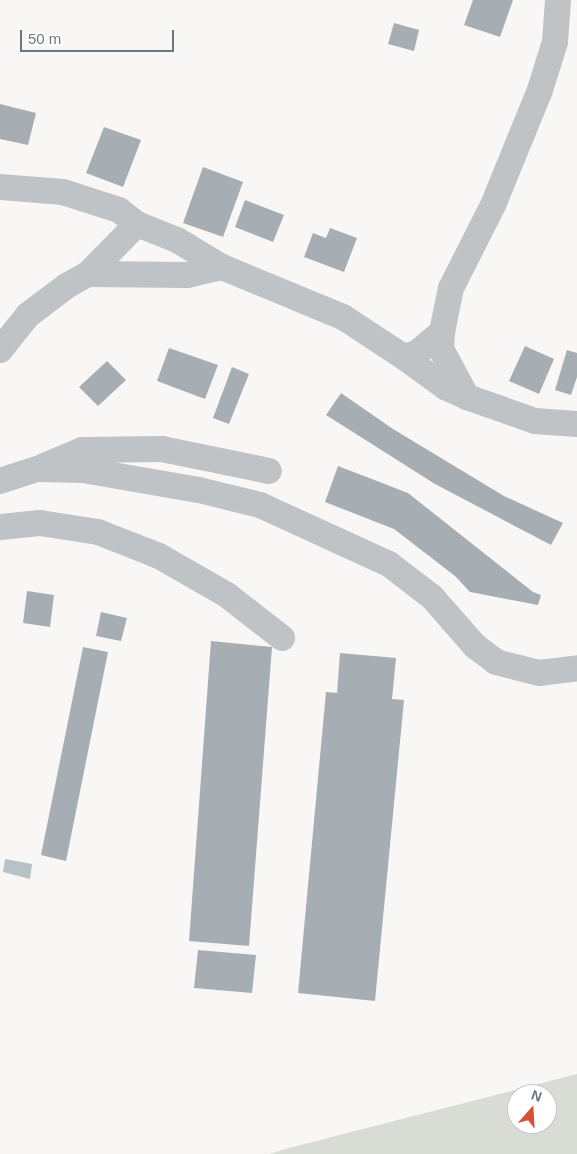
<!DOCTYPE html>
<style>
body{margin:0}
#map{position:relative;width:577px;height:1154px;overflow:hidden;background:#f8f7f5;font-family:Arial,sans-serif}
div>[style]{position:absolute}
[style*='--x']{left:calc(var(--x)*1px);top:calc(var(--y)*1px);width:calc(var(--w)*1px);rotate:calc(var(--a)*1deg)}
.green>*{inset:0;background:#d8dcd5}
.water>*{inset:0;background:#b6c2c6}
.building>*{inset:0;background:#a7aeb3}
.minor>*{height:26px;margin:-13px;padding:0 13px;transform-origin:13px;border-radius:13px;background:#bfc3c6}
span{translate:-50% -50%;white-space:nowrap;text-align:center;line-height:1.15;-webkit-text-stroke:5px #fff;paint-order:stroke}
.north{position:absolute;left:507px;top:1084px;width:50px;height:50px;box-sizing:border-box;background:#fff;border:1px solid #c3c9cd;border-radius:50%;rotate:19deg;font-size:14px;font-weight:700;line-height:20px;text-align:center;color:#697983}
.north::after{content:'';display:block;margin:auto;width:18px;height:22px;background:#d55238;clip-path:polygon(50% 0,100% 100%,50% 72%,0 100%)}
.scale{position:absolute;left:20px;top:30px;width:154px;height:22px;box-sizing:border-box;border:2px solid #697983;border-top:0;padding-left:6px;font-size:15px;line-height:18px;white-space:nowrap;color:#697983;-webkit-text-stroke:4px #fff;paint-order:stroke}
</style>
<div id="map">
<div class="green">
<i style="clip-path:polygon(evenodd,577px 1074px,577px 1154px,269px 1154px,289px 1148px,577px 1074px,517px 1094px,547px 1094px,547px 1124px,517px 1124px,517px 1094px)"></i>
</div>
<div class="water">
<i style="clip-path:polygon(5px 859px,32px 864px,30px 879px,3px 872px)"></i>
</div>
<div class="building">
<i style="clip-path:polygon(473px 0,513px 0,500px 37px,464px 25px)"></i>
<i style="clip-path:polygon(394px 23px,419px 30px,414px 51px,388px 44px)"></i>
<i style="clip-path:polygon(0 104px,36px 113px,28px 145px,0 139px)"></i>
<i style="clip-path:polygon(104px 127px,141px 140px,123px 187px,86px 173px)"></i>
<i style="clip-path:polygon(203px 167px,243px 182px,223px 237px,183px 223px)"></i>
<i style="clip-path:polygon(245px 200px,284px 215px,273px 242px,235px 227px)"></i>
<i style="clip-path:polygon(330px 228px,357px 238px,344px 272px,304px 257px,313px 233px,326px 238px)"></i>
<i style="clip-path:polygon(525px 346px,554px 359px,539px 394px,509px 381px)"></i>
<i style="clip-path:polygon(169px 348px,218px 365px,205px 399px,157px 381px)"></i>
<i style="clip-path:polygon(567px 350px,577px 353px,577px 377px,571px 395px,555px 390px)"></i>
<i style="clip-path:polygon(107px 361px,126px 380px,98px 406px,79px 387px)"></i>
<i style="clip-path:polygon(232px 367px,249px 374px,229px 424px,213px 418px)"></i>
<i style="clip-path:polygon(341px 393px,393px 429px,504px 496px,563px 523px,551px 545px,435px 484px,326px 415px)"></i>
<i style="clip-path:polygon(338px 466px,408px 493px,533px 592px,541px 595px,538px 605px,470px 592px,455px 576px,394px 529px,325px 502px)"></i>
<i style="clip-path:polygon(27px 591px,54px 595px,50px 627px,23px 623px)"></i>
<i style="clip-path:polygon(101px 612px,127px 618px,121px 641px,96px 636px)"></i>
<i style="clip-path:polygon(211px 641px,272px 647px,249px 946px,189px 941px)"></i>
<i style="clip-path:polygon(83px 647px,108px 652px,66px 861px,41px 855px)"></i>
<i style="clip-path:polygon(340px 653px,396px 658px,392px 699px,404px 700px,375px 1001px,298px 993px,326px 692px,337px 693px)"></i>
<i style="clip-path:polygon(198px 950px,256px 955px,252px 993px,194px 988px)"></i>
</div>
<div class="minor">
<i style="--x:558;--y:0;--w:42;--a:94.1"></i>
<i style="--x:555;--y:42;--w:50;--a:107.4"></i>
<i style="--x:540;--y:90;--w:124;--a:112.2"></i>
<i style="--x:493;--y:205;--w:93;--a:116.8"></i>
<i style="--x:451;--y:288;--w:45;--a:101.6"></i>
<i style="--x:442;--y:332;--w:17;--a:93"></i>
<i style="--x:441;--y:349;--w:55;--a:61.6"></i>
<i style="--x:467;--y:397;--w:72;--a:19.4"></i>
<i style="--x:535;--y:421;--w:42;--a:4.1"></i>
<i style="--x:0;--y:187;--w:63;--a:4.5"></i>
<i style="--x:63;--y:192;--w:59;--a:17.8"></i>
<i style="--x:119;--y:210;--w:23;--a:38"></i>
<i style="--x:137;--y:224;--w:43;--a:21.8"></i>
<i style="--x:177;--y:240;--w:52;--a:31"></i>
<i style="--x:222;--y:267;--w:131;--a:22.5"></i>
<i style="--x:343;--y:317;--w:73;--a:33.3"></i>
<i style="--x:404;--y:357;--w:14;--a:-17"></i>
<i style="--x:417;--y:353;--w:33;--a:-40"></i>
<i style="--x:88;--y:274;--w:99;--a:0.6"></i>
<i style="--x:187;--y:275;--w:36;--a:-13"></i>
<i style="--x:0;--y:350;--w:45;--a:-51.3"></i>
<i style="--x:28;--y:315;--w:50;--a:-36.9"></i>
<i style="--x:68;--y:285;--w:23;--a:-29"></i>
<i style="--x:88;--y:274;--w:70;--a:-45.6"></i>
<i style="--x:404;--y:357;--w:51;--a:36.2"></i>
<i style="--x:445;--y:387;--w:24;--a:24"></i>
<i style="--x:44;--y:466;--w:41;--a:-22.8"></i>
<i style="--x:82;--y:450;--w:80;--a:-0.7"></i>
<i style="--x:162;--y:449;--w:109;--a:11.6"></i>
<i style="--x:0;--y:481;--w:40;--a:-18"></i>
<i style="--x:38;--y:469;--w:45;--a:1.3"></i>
<i style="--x:83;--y:470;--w:118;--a:9.8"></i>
<i style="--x:199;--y:490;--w:63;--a:13.8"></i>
<i style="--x:260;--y:505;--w:142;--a:24.6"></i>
<i style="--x:389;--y:564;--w:54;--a:37.5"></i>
<i style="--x:432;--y:597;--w:65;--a:48.7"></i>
<i style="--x:475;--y:646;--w:26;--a:37"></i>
<i style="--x:496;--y:662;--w:44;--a:14.3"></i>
<i style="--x:539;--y:673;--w:38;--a:-7"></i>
<i style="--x:0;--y:527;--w:40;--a:-5.7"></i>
<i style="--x:40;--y:523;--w:59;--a:8.8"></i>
<i style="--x:98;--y:532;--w:66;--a:21.5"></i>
<i style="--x:159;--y:556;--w:78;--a:29.8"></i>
<i style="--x:227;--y:595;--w:70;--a:38"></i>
</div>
<div class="north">N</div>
<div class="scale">50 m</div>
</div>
